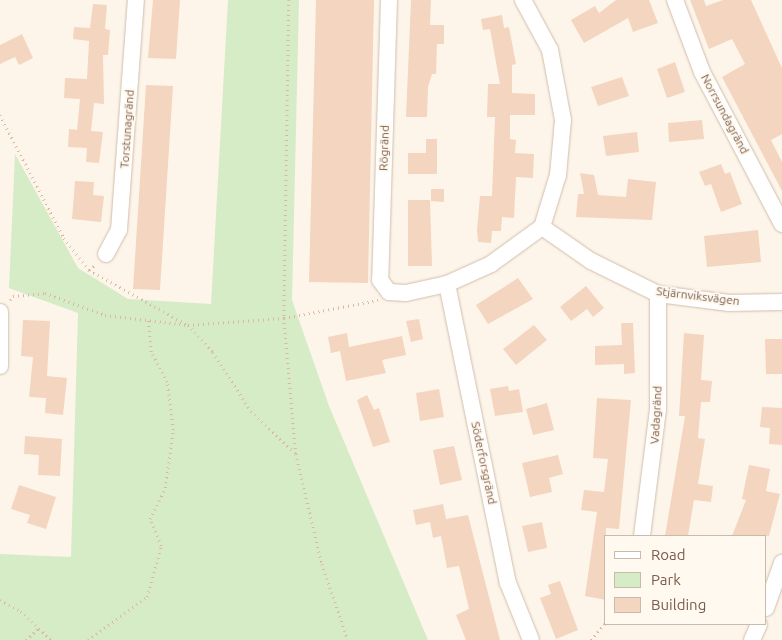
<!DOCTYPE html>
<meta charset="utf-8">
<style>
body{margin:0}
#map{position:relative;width:782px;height:640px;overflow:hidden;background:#fdf5e9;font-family:Ubuntu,sans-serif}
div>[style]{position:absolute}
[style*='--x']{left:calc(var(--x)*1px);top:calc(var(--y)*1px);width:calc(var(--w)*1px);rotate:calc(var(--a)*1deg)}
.green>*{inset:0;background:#d5ecc6}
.building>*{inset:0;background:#f4d5bf}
.path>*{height:2.5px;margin-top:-1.25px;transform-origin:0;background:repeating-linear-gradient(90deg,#dab8a1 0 1px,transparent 0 5px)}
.roads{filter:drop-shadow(0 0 1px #d0bdad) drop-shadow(0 0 1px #d0bdad)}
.minor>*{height:16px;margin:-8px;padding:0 8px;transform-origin:8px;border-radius:8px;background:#fff}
span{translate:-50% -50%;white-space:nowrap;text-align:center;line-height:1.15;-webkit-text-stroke:4px #fff9f0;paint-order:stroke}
.street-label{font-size:12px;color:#795c4a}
.legend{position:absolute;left:604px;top:535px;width:162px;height:90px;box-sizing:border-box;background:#fff9f0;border:1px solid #c9baae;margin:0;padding:6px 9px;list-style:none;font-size:15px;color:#795c4a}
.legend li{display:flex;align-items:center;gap:10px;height:25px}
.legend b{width:25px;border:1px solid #c9baae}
</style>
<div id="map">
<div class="green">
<i style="clip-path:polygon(228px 0,299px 0,292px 300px,329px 406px,428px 640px,0 640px,0 554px,71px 557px,78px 313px,9px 288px,15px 154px,78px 268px,128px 299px,211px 304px)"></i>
</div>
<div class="building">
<i style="clip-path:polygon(153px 0,180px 0,176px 59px,148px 58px)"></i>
<i style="clip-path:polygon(316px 0,374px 0,368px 283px,309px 282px)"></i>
<i style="clip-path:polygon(411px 0,431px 0,430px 25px,444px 25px,444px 44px,437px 44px,436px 74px,432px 74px,428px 87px,427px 117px,406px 117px)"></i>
<i style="clip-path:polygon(616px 0,649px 0,658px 23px,633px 32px,628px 18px,584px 43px,571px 20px,595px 6px,599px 13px)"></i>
<i style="clip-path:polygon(690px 0,704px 0,706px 6px,723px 0,751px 0,782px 68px,782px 134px,771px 140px,782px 162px,782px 191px,722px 77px,745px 64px,732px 39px,709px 49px)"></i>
<i style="clip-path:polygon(93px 4px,107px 5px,105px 29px,110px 30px,108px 55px,103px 55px,104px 104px,94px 103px,91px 131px,103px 132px,99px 163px,86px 162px,87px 148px,68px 147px,69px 129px,77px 130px,80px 99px,64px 98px,65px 78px,87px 79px,89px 41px,73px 39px,74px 27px,90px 28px)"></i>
<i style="clip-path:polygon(502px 15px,504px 28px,509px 27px,516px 64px,512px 65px,512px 93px,535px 94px,535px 115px,510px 115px,510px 139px,516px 140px,515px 153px,534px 154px,533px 178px,516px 177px,514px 218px,502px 217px,501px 231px,492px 231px,491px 243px,478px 242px,477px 230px,480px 196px,492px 196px,495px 117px,487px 117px,488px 84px,500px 84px,490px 29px,483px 30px,481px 19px)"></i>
<i style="clip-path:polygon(22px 34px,33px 58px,19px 65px,15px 57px,0 64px,0 45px)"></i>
<i style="clip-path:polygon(675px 62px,685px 92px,667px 98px,657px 69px)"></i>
<i style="clip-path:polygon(622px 77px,629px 96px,598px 106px,591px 87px)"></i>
<i style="clip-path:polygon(146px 85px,173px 86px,160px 290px,133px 289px)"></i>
<i style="clip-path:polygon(702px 120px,704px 139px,669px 142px,668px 123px)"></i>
<i style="clip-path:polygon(637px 132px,639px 152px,606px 156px,603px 136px)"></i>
<i style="clip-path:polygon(426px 139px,437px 139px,437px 174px,408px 174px,408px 153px,426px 153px)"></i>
<i style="clip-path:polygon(721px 164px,725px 174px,730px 172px,742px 204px,721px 212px,711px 184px,705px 186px,699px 172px)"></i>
<i style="clip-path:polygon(580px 173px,594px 175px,598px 195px,626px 197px,628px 179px,656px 182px,652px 220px,576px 217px,578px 194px,584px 194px)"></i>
<i style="clip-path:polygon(75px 181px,94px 182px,93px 195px,104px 196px,101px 222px,72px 219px)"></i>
<i style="clip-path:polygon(431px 189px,444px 189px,444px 202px,431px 201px)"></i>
<i style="clip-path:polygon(408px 200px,430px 200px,432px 266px,408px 266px)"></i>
<i style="clip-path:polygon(758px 230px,761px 262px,707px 267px,704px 236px)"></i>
<i style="clip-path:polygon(518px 278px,533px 299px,488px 324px,476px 305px)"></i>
<i style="clip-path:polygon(586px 286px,604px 308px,593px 317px,587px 309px,571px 321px,560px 307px)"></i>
<i style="clip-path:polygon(419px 319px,423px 339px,411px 342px,406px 321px)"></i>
<i style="clip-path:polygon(23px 320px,50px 321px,47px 376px,67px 378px,63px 415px,45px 413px,46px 398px,29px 397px,33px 357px,21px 356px)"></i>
<i style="clip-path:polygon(621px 323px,633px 323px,635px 373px,624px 374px,624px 364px,595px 365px,595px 346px,622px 345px)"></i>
<i style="clip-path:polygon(534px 325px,547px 340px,516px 365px,503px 349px)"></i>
<i style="clip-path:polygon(347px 333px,349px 347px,402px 336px,406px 355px,382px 360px,386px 373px,346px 381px,340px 351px,331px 353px,328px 337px)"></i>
<i style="clip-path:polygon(684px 333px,704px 335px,701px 380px,712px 381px,710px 402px,701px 402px,698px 438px,705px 439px,698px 484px,713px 486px,711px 502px,694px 500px,688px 536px,665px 536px,685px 416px,679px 416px)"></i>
<i style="clip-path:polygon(765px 339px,782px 339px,782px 374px,766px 374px)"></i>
<i style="clip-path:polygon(508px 386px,509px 391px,519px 389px,523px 412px,495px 416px,490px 389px)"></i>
<i style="clip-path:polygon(439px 389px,444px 417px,420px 421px,416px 393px)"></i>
<i style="clip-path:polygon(367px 395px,374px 410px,379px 408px,390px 442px,373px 447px,357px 400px)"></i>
<i style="clip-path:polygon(597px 398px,631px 400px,619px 529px,606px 528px,606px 600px,585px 596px,597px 512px,581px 510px,584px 490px,604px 492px,608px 459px,593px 458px)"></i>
<i style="clip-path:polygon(547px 403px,554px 430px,533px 435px,526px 409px)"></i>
<i style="clip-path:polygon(762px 407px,782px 408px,782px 445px,769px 444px,770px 428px,760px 427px)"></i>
<i style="clip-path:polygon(25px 436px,62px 439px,60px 476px,38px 475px,39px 455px,24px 454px)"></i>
<i style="clip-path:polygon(454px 446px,462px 480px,440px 485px,433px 450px)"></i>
<i style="clip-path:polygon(558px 455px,563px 474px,549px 478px,552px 492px,530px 497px,522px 463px)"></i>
<i style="clip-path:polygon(749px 465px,770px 469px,766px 491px,780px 494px,769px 536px,732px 536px,746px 500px,742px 499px)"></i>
<i style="clip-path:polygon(19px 485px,56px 497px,46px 529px,27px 523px,30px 515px,11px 509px)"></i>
<i style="clip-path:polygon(443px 504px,446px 519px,468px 515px,500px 640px,466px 640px,456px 615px,469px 609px,459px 566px,447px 568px,441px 536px,433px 538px,430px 522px,416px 525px,413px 510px)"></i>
<i style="clip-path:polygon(542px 522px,547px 548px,528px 552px,522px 526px)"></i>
<i style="clip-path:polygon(560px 581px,578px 630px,556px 639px,540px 598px,551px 594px,548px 585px)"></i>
</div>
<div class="path">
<i style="--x:289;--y:0;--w:318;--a:90.9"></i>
<i style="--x:284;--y:318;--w:137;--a:85"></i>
<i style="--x:296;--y:454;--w:113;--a:76.7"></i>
<i style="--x:322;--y:564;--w:80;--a:71.1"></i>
<i style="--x:0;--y:115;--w:139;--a:62.5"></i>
<i style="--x:64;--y:238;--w:41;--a:52"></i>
<i style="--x:89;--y:270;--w:9;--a:-41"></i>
<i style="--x:89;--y:270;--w:113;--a:29.1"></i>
<i style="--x:188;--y:325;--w:96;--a:-4.2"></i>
<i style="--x:284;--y:318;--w:96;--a:-10.8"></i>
<i style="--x:10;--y:300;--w:5;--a:-53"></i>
<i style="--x:13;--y:296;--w:32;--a:-5"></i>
<i style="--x:45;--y:293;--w:64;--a:20.1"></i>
<i style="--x:105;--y:315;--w:84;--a:6.9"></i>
<i style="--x:188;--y:325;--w:37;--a:47"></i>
<i style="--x:213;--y:352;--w:70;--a:57.2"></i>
<i style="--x:251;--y:411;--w:62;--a:43.7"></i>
<i style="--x:0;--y:600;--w:24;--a:28"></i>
<i style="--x:21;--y:611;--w:42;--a:44"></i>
<i style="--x:26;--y:640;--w:18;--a:-43"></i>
<i style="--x:88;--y:640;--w:73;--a:-36.1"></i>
<i style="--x:147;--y:597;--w:53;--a:-74.6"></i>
<i style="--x:161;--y:546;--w:29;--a:-112"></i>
<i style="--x:150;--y:519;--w:34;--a:-64"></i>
<i style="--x:165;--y:488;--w:59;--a:-82.1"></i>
<i style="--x:173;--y:430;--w:48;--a:-97.1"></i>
<i style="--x:167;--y:382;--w:34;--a:-118"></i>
<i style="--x:151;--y:352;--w:32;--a:-95"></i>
<i style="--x:591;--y:640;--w:23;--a:-50"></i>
</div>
<div class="roads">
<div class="minor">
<i style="--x:389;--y:0;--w:280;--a:91.8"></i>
<i style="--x:380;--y:280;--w:15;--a:53"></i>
<i style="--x:389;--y:292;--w:17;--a:3"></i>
<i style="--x:406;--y:293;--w:42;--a:-12.4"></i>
<i style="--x:447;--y:284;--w:48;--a:-24.4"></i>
<i style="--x:491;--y:264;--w:63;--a:-36"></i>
<i style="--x:542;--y:227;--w:54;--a:-72.9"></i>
<i style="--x:558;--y:175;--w:55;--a:-84.8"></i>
<i style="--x:563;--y:120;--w:71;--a:-100.5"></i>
<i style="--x:550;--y:50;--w:57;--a:-118.4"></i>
<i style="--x:675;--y:0;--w:77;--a:69.4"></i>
<i style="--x:702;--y:72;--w:172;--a:62.2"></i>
<i style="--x:542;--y:227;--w:60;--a:34.8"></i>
<i style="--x:591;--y:261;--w:75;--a:26.2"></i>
<i style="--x:658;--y:294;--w:72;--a:7.2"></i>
<i style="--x:729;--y:303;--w:53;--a:-1.1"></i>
<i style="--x:106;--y:254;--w:27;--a:-62"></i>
<i style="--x:119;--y:230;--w:231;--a:-85.8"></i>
<i style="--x:447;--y:284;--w:305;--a:78.5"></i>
<i style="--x:508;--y:583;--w:61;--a:68"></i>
<i style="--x:0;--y:312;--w:54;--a:90"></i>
<i style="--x:642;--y:536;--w:127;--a:-82.8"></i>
<i style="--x:658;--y:410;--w:116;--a:-90"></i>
<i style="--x:766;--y:608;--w:48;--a:-70.4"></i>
<i style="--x:752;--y:640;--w:17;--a:-66"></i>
</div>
</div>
<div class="street-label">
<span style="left:725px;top:114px;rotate:62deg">Norrsundagränd</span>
<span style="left:127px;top:129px;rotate:-86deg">Torstunagränd</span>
<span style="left:384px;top:148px;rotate:-88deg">Rögränd</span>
<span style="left:698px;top:296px;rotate:7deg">Stjärnviksvägen</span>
<span style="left:656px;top:415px;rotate:-87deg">Vadagränd</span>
<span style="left:484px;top:463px;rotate:78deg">Söderforsgränd</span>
</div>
<ul class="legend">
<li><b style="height:6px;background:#fff"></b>Road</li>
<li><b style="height:14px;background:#d5ecc6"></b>Park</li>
<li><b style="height:14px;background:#f4d5bf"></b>Building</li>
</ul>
</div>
